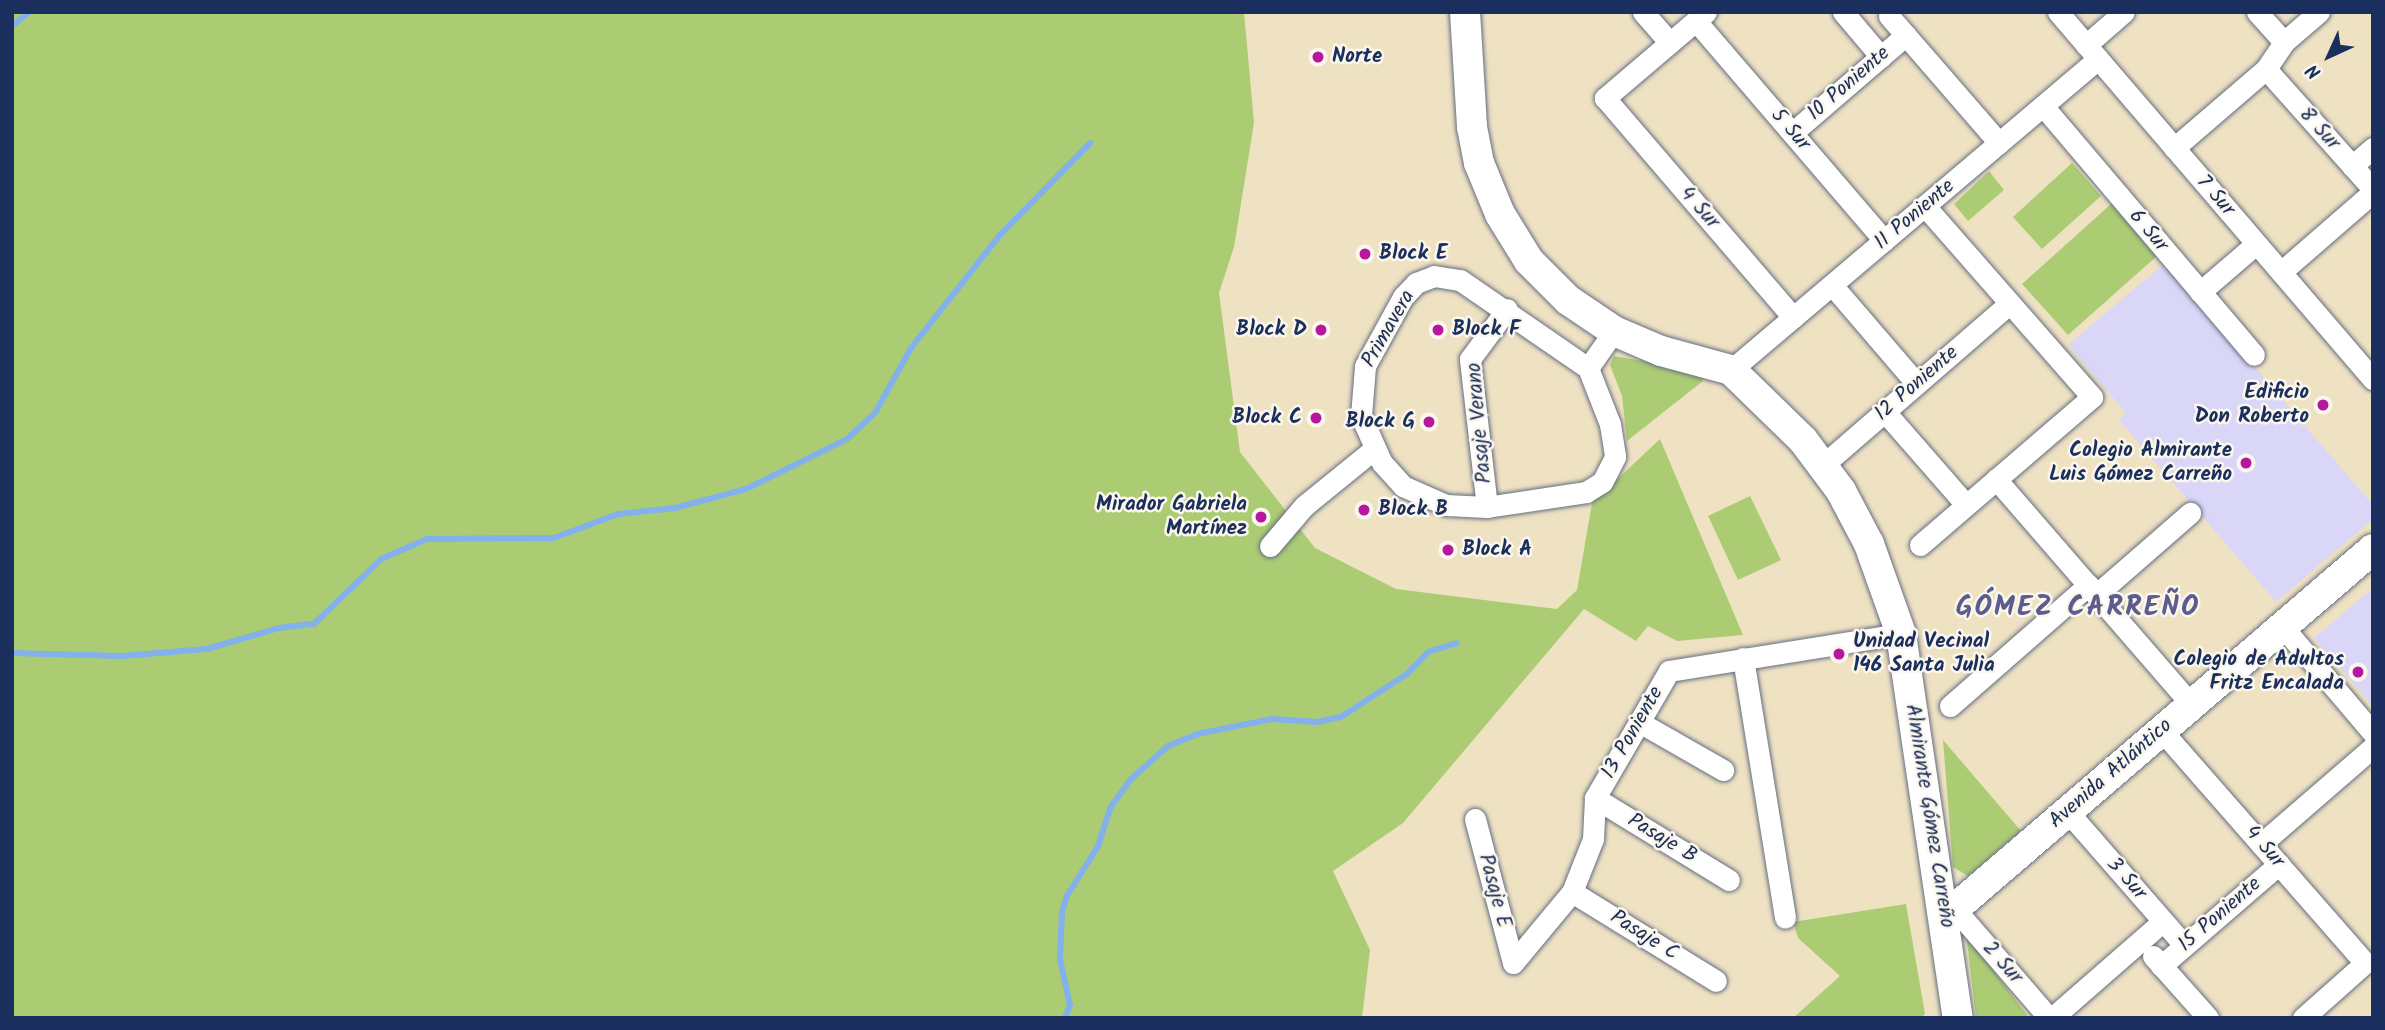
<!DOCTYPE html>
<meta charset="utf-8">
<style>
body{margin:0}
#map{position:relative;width:2385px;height:1030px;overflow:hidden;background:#efe2c3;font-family:Kalam,sans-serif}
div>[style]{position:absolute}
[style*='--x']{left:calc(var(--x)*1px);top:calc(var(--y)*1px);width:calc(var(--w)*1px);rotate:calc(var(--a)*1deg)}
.built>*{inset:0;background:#dad6f7}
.green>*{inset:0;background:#accc74}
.stream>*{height:6px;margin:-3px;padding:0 3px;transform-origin:3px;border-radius:3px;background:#82b1ec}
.roads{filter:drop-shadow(0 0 2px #656e81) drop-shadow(0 0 2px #656e81)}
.street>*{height:21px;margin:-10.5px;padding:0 10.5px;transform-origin:10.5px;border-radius:10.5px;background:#fff}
.secondary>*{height:30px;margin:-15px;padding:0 15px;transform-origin:15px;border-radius:15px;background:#fff}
.dots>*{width:19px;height:19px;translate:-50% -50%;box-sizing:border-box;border:4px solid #fbf7ec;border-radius:50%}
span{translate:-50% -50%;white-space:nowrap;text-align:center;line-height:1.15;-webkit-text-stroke:5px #fbf7ec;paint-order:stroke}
.poi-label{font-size:21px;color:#1b2f5e;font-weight:700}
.left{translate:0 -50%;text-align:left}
.right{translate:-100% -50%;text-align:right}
.street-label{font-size:21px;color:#1b2f5e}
.district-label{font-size:28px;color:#5c5c8e;font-weight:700;letter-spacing:2px}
.frame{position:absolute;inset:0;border:14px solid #1b2f5e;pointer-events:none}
.north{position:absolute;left:2294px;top:21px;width:70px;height:70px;-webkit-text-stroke:5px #fbf7ec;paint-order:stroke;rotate:225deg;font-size:19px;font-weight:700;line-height:28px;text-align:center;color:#1b2f5e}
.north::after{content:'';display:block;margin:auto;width:24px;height:32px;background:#1b2f5e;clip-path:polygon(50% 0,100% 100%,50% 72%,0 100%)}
</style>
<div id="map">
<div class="built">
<i style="clip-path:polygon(2165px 263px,2373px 505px,2373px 519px,2276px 602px,2119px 420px,2126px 413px,2068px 345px)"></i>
<i style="clip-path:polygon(2373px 588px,2373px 706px,2314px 638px)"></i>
</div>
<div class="green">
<i style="clip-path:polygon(12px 12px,1244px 12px,1254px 123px,1234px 247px,1219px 293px,1240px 452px,1315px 548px,1396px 589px,1557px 609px,1577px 590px,1592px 503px,1660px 439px,1743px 635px,1677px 641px,1648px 626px,1636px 641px,1584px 609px,1403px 823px,1333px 871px,1370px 950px,1362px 1018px,12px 1018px)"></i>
<i style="clip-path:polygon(2072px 163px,2101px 196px,2042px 249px,2013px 217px)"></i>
<i style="clip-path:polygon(1989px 171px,2004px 190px,1968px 221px,1954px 204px)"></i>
<i style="clip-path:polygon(2111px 204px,2157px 256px,2068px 335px,2022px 284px)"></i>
<i style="clip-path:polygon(1614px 356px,1701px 371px,1703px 381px,1627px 441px,1622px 396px,1610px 365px)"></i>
<i style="clip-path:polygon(1750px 496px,1781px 560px,1738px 580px,1708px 516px)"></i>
<i style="clip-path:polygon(1943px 740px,2021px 831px,1968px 876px,1953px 867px)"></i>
<i style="clip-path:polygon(1906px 904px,1925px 1014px,1921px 1018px,1793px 1018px,1840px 976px,1798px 938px,1793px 922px)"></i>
<i style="clip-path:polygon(1966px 933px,2029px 1018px,1976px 1018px)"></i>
</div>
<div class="stream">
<i style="--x:12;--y:26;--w:22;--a:-39"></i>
<i style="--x:12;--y:653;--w:110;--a:1.6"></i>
<i style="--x:122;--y:656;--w:85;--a:-4.7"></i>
<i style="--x:207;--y:649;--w:75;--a:-16.3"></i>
<i style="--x:279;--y:628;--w:35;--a:-7"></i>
<i style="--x:314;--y:624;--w:93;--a:-44.1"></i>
<i style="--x:381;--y:559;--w:50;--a:-23.5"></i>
<i style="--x:427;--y:539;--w:127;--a:-0.5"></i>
<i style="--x:554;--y:538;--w:68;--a:-20.6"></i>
<i style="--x:618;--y:514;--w:57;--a:-6"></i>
<i style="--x:675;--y:508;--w:73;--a:-15"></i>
<i style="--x:746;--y:489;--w:113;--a:-26.3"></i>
<i style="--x:847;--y:439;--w:38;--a:-43"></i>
<i style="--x:875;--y:413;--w:74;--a:-61"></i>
<i style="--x:911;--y:348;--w:144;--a:-51.8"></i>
<i style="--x:1000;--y:235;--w:129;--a:-45.6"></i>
<i style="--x:1065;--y:1018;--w:14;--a:-69"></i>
<i style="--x:1070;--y:1005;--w:47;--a:-102.3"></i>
<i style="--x:1060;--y:959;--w:47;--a:-87.6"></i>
<i style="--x:1062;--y:912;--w:17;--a:-73"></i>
<i style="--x:1067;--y:896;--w:59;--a:-58.2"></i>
<i style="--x:1098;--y:846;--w:40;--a:-72"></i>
<i style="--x:1110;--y:808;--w:36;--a:-54"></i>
<i style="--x:1131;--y:779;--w:50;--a:-41.7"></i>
<i style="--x:1168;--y:746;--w:31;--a:-22"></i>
<i style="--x:1197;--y:734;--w:76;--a:-11.3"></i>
<i style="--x:1272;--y:719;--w:45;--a:3.8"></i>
<i style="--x:1317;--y:722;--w:25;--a:-12"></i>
<i style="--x:1341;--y:717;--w:79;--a:-33.1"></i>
<i style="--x:1407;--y:674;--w:30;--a:-46"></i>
<i style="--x:1428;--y:652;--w:30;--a:-17"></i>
</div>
<div class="roads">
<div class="street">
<i style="--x:1643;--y:12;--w:41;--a:48.9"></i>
<i style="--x:1706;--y:12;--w:133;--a:139.6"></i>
<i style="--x:1605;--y:98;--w:289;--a:49.4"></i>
<i style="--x:1843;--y:12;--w:59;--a:49.8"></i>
<i style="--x:2058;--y:12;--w:484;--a:49.4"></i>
<i style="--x:2257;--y:12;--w:40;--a:48"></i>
<i style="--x:1889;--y:16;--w:168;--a:49.1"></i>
<i style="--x:1696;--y:21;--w:289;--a:49.4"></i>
<i style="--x:2086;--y:45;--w:50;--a:-41"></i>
<i style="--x:2266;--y:69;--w:161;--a:48.3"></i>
<i style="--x:2043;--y:106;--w:326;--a:49.7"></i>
<i style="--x:1792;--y:133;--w:150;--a:-40.7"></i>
<i style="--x:2174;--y:148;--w:121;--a:-40.7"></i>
<i style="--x:2266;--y:69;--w:32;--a:-56"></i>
<i style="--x:2284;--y:42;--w:46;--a:-40.6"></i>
<i style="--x:2352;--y:166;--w:28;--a:-41"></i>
<i style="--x:2281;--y:272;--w:122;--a:-41"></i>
<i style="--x:1434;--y:276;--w:26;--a:9"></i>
<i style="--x:1460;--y:280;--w:155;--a:34.5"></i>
<i style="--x:1588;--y:368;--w:60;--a:68.6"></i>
<i style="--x:1610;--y:424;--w:33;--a:81"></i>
<i style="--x:1615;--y:457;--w:28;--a:117"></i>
<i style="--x:1602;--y:482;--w:19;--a:148"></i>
<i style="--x:1586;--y:492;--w:100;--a:171.4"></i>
<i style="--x:1487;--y:507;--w:41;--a:-177.2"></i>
<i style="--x:1446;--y:505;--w:47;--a:-156.2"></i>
<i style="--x:1403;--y:486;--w:31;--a:-132"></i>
<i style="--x:1382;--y:463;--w:51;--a:-114.1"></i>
<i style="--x:1361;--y:416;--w:50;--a:-85.4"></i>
<i style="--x:1365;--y:366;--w:79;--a:-61.2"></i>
<i style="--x:1403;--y:297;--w:19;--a:-47"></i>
<i style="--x:1416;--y:283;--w:19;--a:-21"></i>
<i style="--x:1832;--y:285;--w:130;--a:49.4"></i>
<i style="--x:2200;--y:292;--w:74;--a:-40.6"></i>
<i style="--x:1588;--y:368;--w:45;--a:-54.9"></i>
<i style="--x:1731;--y:370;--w:481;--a:-40.3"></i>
<i style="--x:1885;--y:412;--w:123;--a:48.9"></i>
<i style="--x:1823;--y:465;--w:247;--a:-40.9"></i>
<i style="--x:1996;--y:479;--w:299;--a:49.1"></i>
<i style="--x:1487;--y:507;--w:149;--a:-96.6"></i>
<i style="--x:1470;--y:359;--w:62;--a:-53.5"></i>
<i style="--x:1920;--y:545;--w:227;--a:-40.7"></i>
<i style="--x:2092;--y:397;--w:254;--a:-131.2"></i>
<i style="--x:1270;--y:546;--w:52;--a:-49.6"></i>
<i style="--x:1304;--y:506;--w:89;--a:-39.1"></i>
<i style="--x:2096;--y:595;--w:125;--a:-41.1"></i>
<i style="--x:2283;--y:627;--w:139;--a:49.7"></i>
<i style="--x:1743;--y:658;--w:263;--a:80.8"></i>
<i style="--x:1950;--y:706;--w:184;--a:-41.2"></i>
<i style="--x:1639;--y:722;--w:97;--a:29.7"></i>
<i style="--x:2162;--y:731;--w:308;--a:48.8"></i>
<i style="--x:2365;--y:963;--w:83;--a:138.4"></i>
<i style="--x:1595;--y:798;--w:157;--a:31.5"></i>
<i style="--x:2068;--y:812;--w:176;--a:48.9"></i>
<i style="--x:1475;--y:819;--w:149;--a:75.2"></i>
<i style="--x:2261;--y:844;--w:148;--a:-40.9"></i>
<i style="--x:1572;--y:892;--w:169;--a:31.7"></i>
<i style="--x:1955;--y:909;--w:144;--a:49.2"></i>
<i style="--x:2153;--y:956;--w:83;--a:48.4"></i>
<i style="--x:1513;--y:963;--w:92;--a:-50.3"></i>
<i style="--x:1572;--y:892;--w:57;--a:-68.4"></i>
<i style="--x:1593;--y:839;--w:41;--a:-87.2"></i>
<i style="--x:1595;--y:798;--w:147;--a:-59.8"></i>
<i style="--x:1669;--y:671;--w:235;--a:-9.1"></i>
<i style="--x:2161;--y:966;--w:156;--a:-40.8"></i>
<i style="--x:2052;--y:1018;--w:147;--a:-41.1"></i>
</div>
<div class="secondary">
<i style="--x:1465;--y:12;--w:115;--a:86.5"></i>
<i style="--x:1472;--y:127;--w:37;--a:79"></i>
<i style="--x:1479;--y:163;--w:55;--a:67.6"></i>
<i style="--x:1500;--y:214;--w:55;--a:58.3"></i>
<i style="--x:1529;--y:261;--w:55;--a:45"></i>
<i style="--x:1568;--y:300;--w:55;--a:34"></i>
<i style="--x:1614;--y:331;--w:51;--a:23.1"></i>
<i style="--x:1661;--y:351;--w:73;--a:15.2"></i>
<i style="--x:1731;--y:370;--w:100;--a:44.2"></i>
<i style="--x:1803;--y:440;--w:64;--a:53.3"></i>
<i style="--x:1841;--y:491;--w:60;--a:62.2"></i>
<i style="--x:1869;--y:544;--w:96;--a:70.4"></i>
<i style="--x:1901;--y:634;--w:388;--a:81.6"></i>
<i style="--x:1945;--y:917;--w:564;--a:-40.69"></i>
</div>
</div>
<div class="dots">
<i style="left:1318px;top:57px;background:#b5179e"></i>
<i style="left:1365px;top:254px;background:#b5179e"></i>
<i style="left:1321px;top:330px;background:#b5179e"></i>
<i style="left:1438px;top:330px;background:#b5179e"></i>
<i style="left:2323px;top:405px;background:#b5179e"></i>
<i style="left:1316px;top:418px;background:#b5179e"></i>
<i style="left:1429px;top:422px;background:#b5179e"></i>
<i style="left:2246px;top:463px;background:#b5179e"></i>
<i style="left:1364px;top:510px;background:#b5179e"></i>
<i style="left:1261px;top:517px;background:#b5179e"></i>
<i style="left:1448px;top:550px;background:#b5179e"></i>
<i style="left:1839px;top:654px;background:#b5179e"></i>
<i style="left:2358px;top:672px;background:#b5179e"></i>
</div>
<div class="poi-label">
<span class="left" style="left:1332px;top:57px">Norte</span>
<span class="left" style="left:1379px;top:254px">Block E</span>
<span class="right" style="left:1307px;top:330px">Block D</span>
<span class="left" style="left:1452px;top:330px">Block F</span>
<span class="right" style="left:2309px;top:405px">Edificio<br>Don Roberto</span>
<span class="right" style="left:1302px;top:418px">Block C</span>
<span class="right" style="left:1415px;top:422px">Block G</span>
<span class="right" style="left:2232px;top:463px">Colegio Almirante<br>Luis Gómez Carreño</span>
<span class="right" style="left:1247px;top:517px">Mirador Gabriela<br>Martínez</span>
<span class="left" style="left:1378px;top:510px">Block B</span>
<span class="left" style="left:1462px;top:550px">Block A</span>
<span class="left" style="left:1853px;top:654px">Unidad Vecinal<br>146 Santa Julia</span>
<span class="right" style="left:2344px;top:672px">Colegio de Adultos<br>Fritz Encalada</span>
</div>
<div class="street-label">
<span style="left:1849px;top:84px;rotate:-41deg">10 Poniente</span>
<span style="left:2319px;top:129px;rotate:48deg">8 Sur</span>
<span style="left:1790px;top:130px;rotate:49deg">5 Sur</span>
<span style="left:2215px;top:196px;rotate:49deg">7 Sur</span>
<span style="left:1699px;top:208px;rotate:49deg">4 Sur</span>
<span style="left:1915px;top:215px;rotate:-40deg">11 Poniente</span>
<span style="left:2148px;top:231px;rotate:50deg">6 Sur</span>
<span style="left:1389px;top:329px;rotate:-60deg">Primavera</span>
<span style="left:1917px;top:384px;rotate:-41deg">12 Poniente</span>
<span style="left:1480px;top:423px;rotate:-95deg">Pasaje Verano</span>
<span style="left:1633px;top:733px;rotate:-60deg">13 Poniente</span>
<span style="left:2111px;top:774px;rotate:-41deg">Avenida Atlántico</span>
<span style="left:1929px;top:816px;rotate:81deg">Almirante Gómez Carreño</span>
<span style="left:1662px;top:839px;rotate:31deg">Pasaje B</span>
<span style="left:2264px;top:847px;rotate:49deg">4 Sur</span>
<span style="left:2126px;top:879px;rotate:49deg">3 Sur</span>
<span style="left:1494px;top:891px;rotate:75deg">Pasaje E</span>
<span style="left:2220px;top:915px;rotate:-41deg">15 Poniente</span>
<span style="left:1644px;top:936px;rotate:32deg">Pasaje C</span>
<span style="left:2002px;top:963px;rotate:49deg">2 Sur</span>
</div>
<div class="district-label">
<span style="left:2078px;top:608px">GÓMEZ CARREÑO</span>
</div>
<div class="frame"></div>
<div class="north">N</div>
</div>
